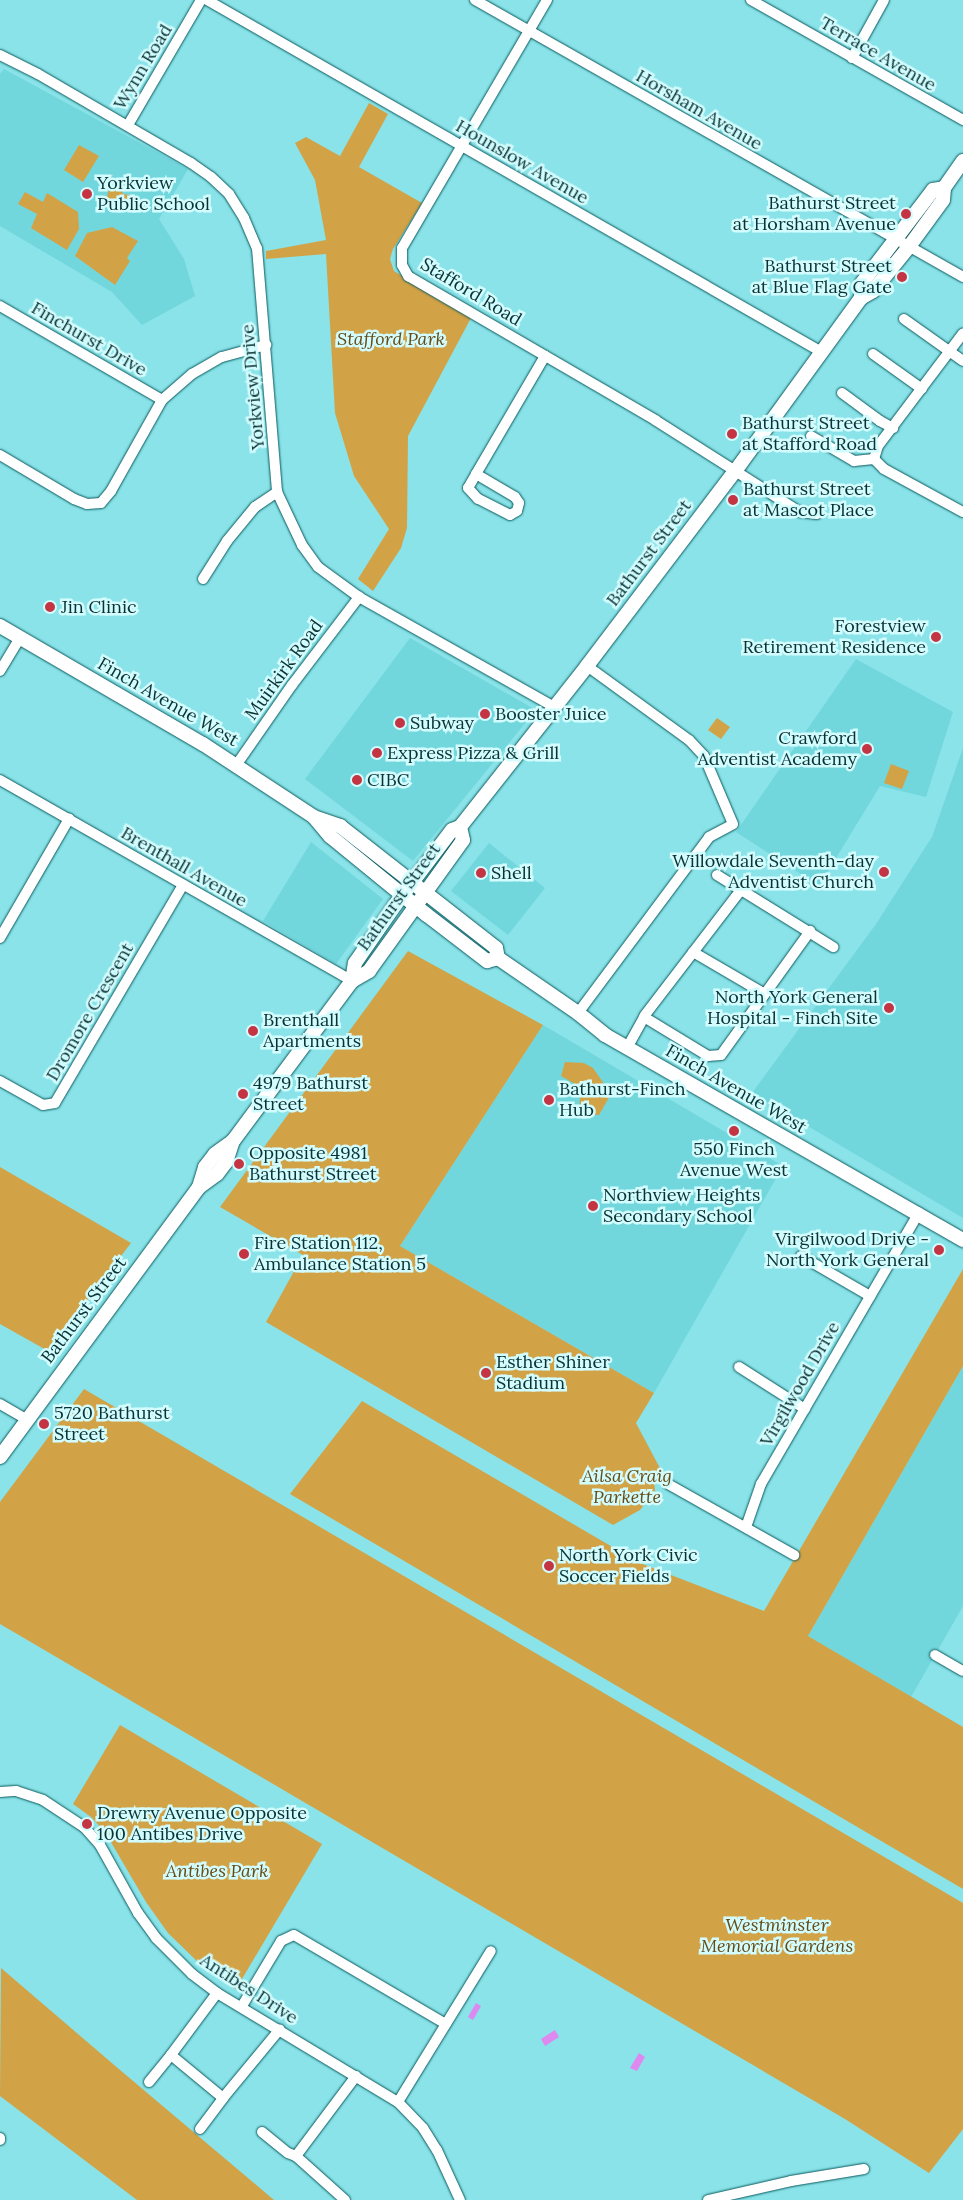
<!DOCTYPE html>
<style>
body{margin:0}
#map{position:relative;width:963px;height:2200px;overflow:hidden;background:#89e3e8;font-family:Lora,serif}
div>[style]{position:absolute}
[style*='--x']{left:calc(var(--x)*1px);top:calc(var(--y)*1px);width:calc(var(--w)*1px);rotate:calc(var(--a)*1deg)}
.built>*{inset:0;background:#71d7dd}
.green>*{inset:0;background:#d2a247}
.water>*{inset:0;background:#dd89f0}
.roads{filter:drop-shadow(0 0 1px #0b5a5e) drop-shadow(0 0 1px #0b5a5e)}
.street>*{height:10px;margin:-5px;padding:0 5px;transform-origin:5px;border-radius:5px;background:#fff}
.secondary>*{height:14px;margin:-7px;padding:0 7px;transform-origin:7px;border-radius:7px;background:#fff}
.dots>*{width:14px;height:14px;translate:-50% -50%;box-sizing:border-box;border:2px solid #d2fcfe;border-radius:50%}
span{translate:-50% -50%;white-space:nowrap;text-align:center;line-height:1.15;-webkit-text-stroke:5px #d2fcfe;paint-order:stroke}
.street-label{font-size:18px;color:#0a3234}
.poi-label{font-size:18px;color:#0a3234}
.left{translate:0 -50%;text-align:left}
.right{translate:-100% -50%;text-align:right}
.park-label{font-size:18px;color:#674b15;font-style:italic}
</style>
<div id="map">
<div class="built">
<i style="clip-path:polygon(4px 69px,188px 169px,159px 219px,184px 259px,195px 296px,142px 325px,112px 292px,0 226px,0 74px)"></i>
<i style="clip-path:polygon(410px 638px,536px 710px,413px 861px,305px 779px)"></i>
<i style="clip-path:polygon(856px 659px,953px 712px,926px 797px,880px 786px,819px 886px,736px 832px)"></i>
<i style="clip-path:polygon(963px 748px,963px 1218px,752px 1093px,876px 924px,932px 837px)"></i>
<i style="clip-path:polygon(311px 842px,383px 899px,336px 964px,263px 921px)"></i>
<i style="clip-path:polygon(489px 843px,545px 888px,508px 935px,451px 891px)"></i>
<i style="clip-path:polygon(543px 1025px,783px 1166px,654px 1393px,400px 1246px)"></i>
<i style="clip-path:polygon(963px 1366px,963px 1606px,911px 1697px,808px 1636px)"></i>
</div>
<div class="green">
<i style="clip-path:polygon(369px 103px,388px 114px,359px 167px,422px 203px,393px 249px,390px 259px,394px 271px,471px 318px,408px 436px,407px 528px,401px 548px,373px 591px,358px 579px,389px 529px,354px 476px,335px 413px,326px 254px,266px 259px,266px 251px,326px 240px,315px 180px,295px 143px,306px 137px,340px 156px)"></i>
<i style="clip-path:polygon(79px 145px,99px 156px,83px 182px,64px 170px)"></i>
<i style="clip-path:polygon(110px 186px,120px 186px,123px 194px,136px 196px,138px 201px,131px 207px,124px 205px,115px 208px,105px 203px)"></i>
<i style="clip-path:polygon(25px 192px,43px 202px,47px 193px,78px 212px,79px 229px,67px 250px,31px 228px,37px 214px,18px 204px)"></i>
<i style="clip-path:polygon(112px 227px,138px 241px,127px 258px,130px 261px,115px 285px,75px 256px,87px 233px)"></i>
<i style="clip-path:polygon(717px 718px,730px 727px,721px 739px,708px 730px)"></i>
<i style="clip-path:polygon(891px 764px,909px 771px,902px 789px,884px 783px)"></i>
<i style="clip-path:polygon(408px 951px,543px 1025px,400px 1246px,654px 1393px,636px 1423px,662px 1472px,654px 1479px,655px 1491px,640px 1510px,613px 1525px,266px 1322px,303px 1255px,220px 1207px)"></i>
<i style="clip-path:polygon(565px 1062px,584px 1063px,593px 1068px,611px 1094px,599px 1115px,579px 1114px,580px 1096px,584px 1089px,561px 1076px)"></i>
<i style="clip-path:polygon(0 1167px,131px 1243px,48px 1351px,0 1324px)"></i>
<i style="clip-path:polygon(963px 1269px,963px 1366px,808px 1636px,963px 1727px,963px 1889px,290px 1494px,362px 1401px,640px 1563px,764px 1611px)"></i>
<i style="clip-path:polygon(84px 1389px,963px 1903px,963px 2129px,929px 2173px,845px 2119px,0 1624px,0 1502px)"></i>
<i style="clip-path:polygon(120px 1725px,322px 1844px,236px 1989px,202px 1966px,168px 1933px,146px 1902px,105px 1832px,91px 1817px,73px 1804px)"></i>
<i style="clip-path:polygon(1px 1968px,120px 2070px,274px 2200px,137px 2200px,0 2096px)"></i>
</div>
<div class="water">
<i style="clip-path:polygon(476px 2003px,481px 2006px,473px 2020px,468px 2017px)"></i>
<i style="clip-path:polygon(555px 2030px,559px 2037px,545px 2046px,541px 2039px)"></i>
<i style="clip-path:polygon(639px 2053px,645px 2057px,637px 2071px,630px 2068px)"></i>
</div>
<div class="roads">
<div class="street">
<i style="--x:207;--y:0;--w:706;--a:29.8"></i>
<i style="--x:475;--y:0;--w:561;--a:29.58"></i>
<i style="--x:547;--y:0;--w:287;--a:120.3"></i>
<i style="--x:402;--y:248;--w:17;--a:90"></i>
<i style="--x:402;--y:265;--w:13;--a:61"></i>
<i style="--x:408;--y:276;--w:286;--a:30.2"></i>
<i style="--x:655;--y:420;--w:172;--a:32.4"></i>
<i style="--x:800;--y:512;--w:17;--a:7"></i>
<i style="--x:751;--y:0;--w:244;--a:29.5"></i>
<i style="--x:0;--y:55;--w:42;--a:26.6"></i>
<i style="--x:38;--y:74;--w:177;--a:30.2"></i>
<i style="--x:191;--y:163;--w:24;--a:35"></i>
<i style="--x:211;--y:177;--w:25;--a:43"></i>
<i style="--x:229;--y:194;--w:28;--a:58"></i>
<i style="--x:244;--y:218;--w:33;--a:67"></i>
<i style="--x:257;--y:248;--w:245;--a:85.3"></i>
<i style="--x:277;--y:492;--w:59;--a:64.7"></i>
<i style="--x:302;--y:545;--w:27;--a:54"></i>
<i style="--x:318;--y:567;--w:51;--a:36.2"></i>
<i style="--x:359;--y:597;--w:224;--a:29.4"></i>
<i style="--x:852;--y:58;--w:66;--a:-61.1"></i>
<i style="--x:128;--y:125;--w:145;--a:-59.7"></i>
<i style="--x:0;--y:306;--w:187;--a:30.1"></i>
<i style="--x:904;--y:319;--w:72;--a:35.4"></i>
<i style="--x:873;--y:354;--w:60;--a:35.5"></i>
<i style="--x:842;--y:393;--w:47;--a:36.4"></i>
<i style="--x:880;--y:421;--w:15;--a:28"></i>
<i style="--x:811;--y:436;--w:50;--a:30.2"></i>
<i style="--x:854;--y:461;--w:20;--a:-6"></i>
<i style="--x:0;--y:455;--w:86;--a:30.7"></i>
<i style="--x:74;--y:499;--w:14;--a:21"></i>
<i style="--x:87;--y:504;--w:14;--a:-4"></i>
<i style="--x:101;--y:503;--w:16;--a:-50"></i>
<i style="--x:111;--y:491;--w:104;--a:-60.7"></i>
<i style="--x:162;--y:400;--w:40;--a:-41"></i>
<i style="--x:192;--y:374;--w:34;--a:-30"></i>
<i style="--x:222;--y:357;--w:46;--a:-15.3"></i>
<i style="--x:874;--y:459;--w:14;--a:-73"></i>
<i style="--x:878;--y:446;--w:141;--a:-53"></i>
<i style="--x:874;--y:459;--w:14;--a:45"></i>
<i style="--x:884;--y:469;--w:90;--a:28.6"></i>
<i style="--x:476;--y:474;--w:45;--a:30.5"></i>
<i style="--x:515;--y:497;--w:7;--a:56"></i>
<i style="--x:519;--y:503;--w:8;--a:104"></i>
<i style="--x:517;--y:511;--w:8;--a:150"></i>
<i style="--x:510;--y:515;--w:36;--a:-153"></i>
<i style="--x:478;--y:499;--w:15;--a:-132"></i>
<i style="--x:468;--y:488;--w:16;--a:-60"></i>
<i style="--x:476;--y:474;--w:137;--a:-59.7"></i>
<i style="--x:203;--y:579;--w:45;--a:-57.7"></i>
<i style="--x:227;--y:541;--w:44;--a:-50.5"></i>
<i style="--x:255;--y:507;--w:27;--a:-34"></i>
<i style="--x:0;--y:671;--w:39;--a:-59"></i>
<i style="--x:237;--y:764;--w:96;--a:-55.2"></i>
<i style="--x:292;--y:685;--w:111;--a:-52.7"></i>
<i style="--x:0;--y:780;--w:405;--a:29.7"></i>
<i style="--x:717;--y:875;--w:137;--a:31.8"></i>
<i style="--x:0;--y:938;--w:138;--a:-59.9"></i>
<i style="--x:693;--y:952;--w:83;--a:30.3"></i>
<i style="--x:578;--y:1013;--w:219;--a:-53.3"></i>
<i style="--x:709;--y:837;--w:27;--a:-28"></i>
<i style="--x:733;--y:824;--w:74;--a:-113.1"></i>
<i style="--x:704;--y:756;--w:22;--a:-133"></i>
<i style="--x:689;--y:740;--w:126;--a:-144"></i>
<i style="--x:644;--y:1017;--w:75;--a:31.4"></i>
<i style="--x:708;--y:1056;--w:13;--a:-4"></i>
<i style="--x:721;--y:1055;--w:153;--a:-54.3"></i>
<i style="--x:627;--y:1048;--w:38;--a:-61"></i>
<i style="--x:645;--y:1015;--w:158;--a:-52.5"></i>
<i style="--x:0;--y:1081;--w:49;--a:29.2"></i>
<i style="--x:43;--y:1105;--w:12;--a:-9"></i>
<i style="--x:55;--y:1103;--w:253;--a:-59.6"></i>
<i style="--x:801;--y:1256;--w:80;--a:30.1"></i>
<i style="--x:739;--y:1367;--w:78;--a:32.5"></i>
<i style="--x:0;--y:1404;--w:30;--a:30"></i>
<i style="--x:668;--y:1484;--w:145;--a:29.4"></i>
<i style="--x:746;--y:1527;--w:46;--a:-70.8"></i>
<i style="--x:761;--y:1484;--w:314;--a:-59.8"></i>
<i style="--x:935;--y:1655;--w:32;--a:30"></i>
<i style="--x:0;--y:1792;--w:16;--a:-4"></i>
<i style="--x:16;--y:1791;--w:28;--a:18"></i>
<i style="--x:43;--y:1800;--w:49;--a:33.4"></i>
<i style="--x:84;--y:1827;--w:24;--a:48"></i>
<i style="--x:100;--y:1845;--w:78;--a:60.8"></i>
<i style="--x:138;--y:1913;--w:31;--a:54"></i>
<i style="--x:156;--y:1938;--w:51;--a:45"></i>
<i style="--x:192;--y:1974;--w:31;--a:37"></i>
<i style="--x:217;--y:1993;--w:211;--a:31.1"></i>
<i style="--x:398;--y:2102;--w:36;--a:46"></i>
<i style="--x:423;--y:2128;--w:26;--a:58"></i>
<i style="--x:437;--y:2150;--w:55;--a:65.3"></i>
<i style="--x:217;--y:1993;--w:77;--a:126.6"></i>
<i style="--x:171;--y:2055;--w:67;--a:39.6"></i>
<i style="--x:223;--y:2098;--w:89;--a:-50.4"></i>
<i style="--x:242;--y:2006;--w:76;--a:-59"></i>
<i style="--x:281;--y:1941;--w:14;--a:-25"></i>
<i style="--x:294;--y:1935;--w:176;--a:30.4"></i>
<i style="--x:149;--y:2082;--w:35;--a:-51"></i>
<i style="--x:398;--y:2102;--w:177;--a:-58.4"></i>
<i style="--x:200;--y:2129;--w:39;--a:-53"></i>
<i style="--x:262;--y:2132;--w:33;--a:39"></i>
<i style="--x:288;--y:2153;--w:9;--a:21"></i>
<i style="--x:0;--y:2138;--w:2;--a:90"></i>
<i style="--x:345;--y:2200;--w:66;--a:-138.1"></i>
<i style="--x:296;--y:2156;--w:100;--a:-53.1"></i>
<i style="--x:708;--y:2200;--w:85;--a:-12.9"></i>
<i style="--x:791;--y:2181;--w:74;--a:-9.3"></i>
</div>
<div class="secondary">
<i style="--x:861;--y:298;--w:15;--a:-86"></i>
<i style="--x:862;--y:283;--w:117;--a:-52.6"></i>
<i style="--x:933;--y:190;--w:11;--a:-10"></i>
<i style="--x:0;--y:626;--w:235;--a:30.2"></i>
<i style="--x:203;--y:744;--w:133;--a:33.3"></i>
<i style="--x:314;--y:817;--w:28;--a:19"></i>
<i style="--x:340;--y:826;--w:198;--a:38"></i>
<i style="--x:496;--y:948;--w:10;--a:79"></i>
<i style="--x:498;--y:958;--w:97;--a:34.5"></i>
<i style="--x:578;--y:1013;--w:35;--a:39"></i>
<i style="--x:605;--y:1035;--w:413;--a:29.8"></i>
<i style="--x:314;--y:817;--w:25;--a:50"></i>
<i style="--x:330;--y:836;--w:125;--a:39.2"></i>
<i style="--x:427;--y:915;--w:76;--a:37.5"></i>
<i style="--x:487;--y:961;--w:11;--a:-15"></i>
<i style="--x:352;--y:981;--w:18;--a:-81"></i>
<i style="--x:355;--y:963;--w:70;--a:-55.4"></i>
<i style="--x:395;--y:905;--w:94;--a:-52.8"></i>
<i style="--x:452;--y:830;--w:9;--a:-21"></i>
<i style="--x:460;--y:827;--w:205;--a:-51.7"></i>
<i style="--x:587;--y:666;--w:246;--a:-52.8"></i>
<i style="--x:736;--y:470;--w:213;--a:-54"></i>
<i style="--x:861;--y:298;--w:14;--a:-30"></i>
<i style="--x:873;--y:291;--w:55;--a:-50.9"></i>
<i style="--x:908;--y:248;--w:59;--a:-53.9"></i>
<i style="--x:943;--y:200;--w:12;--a:-85"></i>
<i style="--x:944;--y:188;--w:33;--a:-55"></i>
<i style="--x:199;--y:1187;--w:21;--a:-73"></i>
<i style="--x:205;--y:1167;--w:16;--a:-52"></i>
<i style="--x:215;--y:1154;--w:22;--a:-36"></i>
<i style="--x:0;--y:1457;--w:335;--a:-53.6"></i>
<i style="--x:199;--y:1187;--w:22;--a:-36"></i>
<i style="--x:217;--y:1174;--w:15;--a:-53"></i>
<i style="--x:226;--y:1162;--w:22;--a:-72"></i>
<i style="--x:233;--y:1141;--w:199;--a:-53.4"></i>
<i style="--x:352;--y:981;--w:20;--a:-30"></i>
<i style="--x:369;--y:971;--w:161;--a:-54.3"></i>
<i style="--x:463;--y:840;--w:13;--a:-103"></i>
</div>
</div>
<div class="dots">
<i style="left:87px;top:194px;background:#c43442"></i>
<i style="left:906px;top:214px;background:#c43442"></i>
<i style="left:902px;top:277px;background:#c43442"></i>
<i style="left:732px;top:434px;background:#c43442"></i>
<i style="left:733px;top:500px;background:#c43442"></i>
<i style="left:50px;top:607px;background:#c43442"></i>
<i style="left:936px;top:637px;background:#c43442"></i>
<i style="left:485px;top:714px;background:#c43442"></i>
<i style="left:400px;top:723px;background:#c43442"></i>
<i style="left:867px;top:749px;background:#c43442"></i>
<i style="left:377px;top:753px;background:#c43442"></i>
<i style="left:357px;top:780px;background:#c43442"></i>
<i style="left:884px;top:872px;background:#c43442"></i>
<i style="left:481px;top:873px;background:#c43442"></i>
<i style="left:889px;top:1008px;background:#c43442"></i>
<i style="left:253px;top:1031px;background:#c43442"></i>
<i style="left:243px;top:1094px;background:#c43442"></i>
<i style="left:549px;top:1100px;background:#c43442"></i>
<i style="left:734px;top:1131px;background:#c43442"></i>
<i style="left:239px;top:1164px;background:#c43442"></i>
<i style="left:593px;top:1206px;background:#c43442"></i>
<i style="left:939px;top:1250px;background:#c43442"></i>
<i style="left:244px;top:1254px;background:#c43442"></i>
<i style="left:486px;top:1373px;background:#c43442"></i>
<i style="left:44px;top:1424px;background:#c43442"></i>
<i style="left:549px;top:1566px;background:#c43442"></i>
<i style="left:87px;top:1824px;background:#c43442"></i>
</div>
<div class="street-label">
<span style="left:878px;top:54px;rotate:30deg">Terrace Avenue</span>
<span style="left:143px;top:67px;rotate:-59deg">Wynn Road</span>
<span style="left:699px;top:110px;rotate:30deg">Horsham Avenue</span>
<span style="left:522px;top:162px;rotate:30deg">Hounslow Avenue</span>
<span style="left:471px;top:292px;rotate:31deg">Stafford Road</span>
<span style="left:89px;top:339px;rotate:30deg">Finchurst Drive</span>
<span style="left:253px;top:387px;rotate:-95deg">Yorkview Drive</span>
<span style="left:649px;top:553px;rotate:-53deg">Bathurst Street</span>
<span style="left:284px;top:670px;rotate:-54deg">Muirkirk Road</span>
<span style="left:168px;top:702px;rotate:30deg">Finch Avenue West</span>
<span style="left:184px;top:867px;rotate:30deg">Brenthall Avenue</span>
<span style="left:399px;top:897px;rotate:-54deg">Bathurst Street</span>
<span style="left:90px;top:1012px;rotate:-60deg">Dromore Crescent</span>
<span style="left:736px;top:1089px;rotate:30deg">Finch Avenue West</span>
<span style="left:84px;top:1310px;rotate:-53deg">Bathurst Street</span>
<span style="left:800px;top:1384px;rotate:-60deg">Virgilwood Drive</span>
<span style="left:249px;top:1989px;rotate:33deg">Antibes Drive</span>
</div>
<div class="poi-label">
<span class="left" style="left:97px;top:194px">Yorkview<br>Public School</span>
<span class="right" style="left:896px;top:214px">Bathurst Street<br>at Horsham Avenue</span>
<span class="right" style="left:892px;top:277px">Bathurst Street<br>at Blue Flag Gate</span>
<span class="left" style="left:742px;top:434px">Bathurst Street<br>at Stafford Road</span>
<span class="left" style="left:743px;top:500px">Bathurst Street<br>at Mascot Place</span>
<span class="left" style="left:61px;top:607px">Jin Clinic</span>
<span class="right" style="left:926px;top:637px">Forestview<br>Retirement Residence</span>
<span class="left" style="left:495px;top:714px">Booster Juice</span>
<span class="left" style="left:410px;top:723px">Subway</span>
<span class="right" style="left:857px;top:749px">Crawford<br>Adventist Academy</span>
<span class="left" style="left:387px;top:753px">Express Pizza &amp; Grill</span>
<span class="left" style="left:367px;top:780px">CIBC</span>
<span class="right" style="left:874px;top:872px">Willowdale Seventh-day<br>Adventist Church</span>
<span class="left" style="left:491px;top:873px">Shell</span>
<span class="right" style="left:878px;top:1008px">North York General<br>Hospital - Finch Site</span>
<span class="left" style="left:263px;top:1031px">Brenthall<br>Apartments</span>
<span class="left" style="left:253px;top:1094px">4979 Bathurst<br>Street</span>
<span class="left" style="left:559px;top:1100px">Bathurst-Finch<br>Hub</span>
<span style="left:734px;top:1160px">550 Finch<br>Avenue West</span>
<span class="left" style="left:249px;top:1164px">Opposite 4981<br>Bathurst Street</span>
<span class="left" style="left:603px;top:1206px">Northview Heights<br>Secondary School</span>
<span class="right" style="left:929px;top:1250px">Virgilwood Drive -<br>North York General</span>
<span class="left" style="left:254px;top:1254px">Fire Station 112,<br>Ambulance Station 5</span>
<span class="left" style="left:496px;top:1373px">Esther Shiner<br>Stadium</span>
<span class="left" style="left:54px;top:1424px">5720 Bathurst<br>Street</span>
<span class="left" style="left:559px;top:1566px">North York Civic<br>Soccer Fields</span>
<span class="left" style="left:97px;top:1824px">Drewry Avenue Opposite<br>100 Antibes Drive</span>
</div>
<div class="park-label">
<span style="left:391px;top:339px">Stafford Park</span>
<span style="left:627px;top:1487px">Ailsa Craig<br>Parkette</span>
<span style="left:217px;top:1871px">Antibes Park</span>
<span style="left:777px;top:1936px">Westminster<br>Memorial Gardens</span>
</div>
</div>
